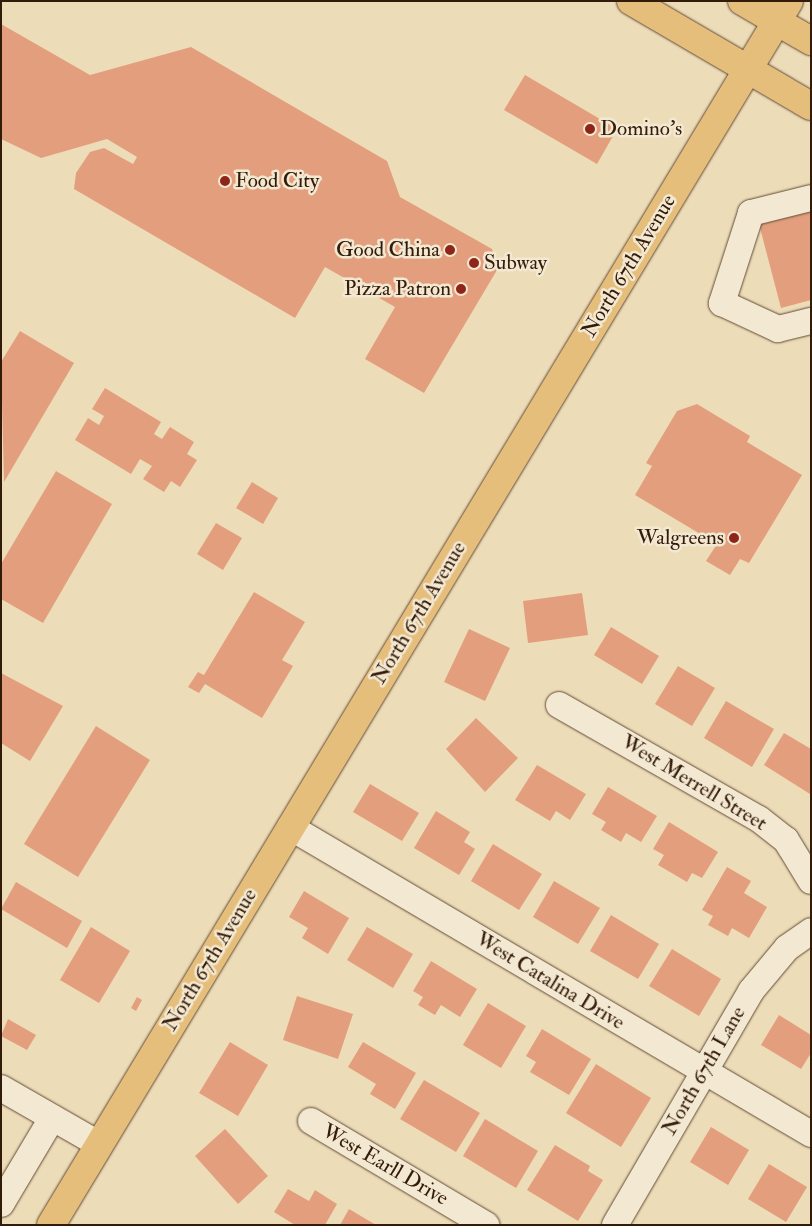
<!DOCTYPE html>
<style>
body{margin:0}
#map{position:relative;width:812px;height:1226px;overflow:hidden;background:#eddcb8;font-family:"IM FELL Double Pica",serif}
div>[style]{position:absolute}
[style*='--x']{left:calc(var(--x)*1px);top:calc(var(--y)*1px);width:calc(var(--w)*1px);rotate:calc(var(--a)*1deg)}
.building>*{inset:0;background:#e39f7d}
.roads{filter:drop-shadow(0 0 1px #624b36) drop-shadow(0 0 1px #624b36)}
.minor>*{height:26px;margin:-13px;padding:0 13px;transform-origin:13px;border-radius:13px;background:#f3e8d1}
.major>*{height:28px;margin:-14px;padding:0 14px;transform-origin:14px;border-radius:14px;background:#e6be7c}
.dots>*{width:14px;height:14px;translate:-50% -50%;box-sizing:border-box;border:2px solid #f3e8d1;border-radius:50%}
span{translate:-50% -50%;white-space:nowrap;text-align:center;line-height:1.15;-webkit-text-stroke:5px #f3e8d1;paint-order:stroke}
.poi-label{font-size:21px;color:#331b0a}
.left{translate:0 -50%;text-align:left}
.right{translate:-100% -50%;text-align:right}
.street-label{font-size:21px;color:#331b0a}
.frame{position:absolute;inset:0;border:2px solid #331b0a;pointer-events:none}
</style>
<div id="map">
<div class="building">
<i style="clip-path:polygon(1px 24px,90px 75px,191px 47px,387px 161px,400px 197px,492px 249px,497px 270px,424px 393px,365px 359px,395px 307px,325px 267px,295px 318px,74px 189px,76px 173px,90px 152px,104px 148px,133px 164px,137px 157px,107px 139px,41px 158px,1px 139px)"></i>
<i style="clip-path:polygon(525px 75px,617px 129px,597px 164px,504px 110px)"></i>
<i style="clip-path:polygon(811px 211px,811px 300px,781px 308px,759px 224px)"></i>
<i style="clip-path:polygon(20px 331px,74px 363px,4px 482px,1px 362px)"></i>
<i style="clip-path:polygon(105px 388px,161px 422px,154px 434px,162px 439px,170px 427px,194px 442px,187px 454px,197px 460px,180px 487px,171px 481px,164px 492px,143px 479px,152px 466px,140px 459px,131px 474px,75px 440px,88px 418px,99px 425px,104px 416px,92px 409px)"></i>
<i style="clip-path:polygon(697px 404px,750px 436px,747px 442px,802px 475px,749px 563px,740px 559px,730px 575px,706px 561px,717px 544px,635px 495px,652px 466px,646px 463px,677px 411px)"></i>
<i style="clip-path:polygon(56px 471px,112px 504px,43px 623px,1px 599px,1px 564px)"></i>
<i style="clip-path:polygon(252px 482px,278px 498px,263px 524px,236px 508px)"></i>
<i style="clip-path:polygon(216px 523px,242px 538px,223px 570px,197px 554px)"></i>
<i style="clip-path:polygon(254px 592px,305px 622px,282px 660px,293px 666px,262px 718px,205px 684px,199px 693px,188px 687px,198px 672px,204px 675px)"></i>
<i style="clip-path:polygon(582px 593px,588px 635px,528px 643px,523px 601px)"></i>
<i style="clip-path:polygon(611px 627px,659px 656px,642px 684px,594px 655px)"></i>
<i style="clip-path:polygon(469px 629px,510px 648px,485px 701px,444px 682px)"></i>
<i style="clip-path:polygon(678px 666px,715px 688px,692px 726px,655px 704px)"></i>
<i style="clip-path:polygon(1px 673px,63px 706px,30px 761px,1px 743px)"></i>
<i style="clip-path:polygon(726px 701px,774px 729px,752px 767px,704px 738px)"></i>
<i style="clip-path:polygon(476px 718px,518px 758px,485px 792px,446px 749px)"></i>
<i style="clip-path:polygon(96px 726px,150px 760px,78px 877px,24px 844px)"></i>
<i style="clip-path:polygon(784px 733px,811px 749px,810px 794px,764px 765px)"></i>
<i style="clip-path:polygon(537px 765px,586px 794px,570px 820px,556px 811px,550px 821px,515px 800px)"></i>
<i style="clip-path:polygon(370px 784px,419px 813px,402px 841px,353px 812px)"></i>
<i style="clip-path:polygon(608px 787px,657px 816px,641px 842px,626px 833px,621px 842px,601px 830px,606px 822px,592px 814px)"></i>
<i style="clip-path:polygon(436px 811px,470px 832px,464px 842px,475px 849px,459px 875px,414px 848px)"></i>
<i style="clip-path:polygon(669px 822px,718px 852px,702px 878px,692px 873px,687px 882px,658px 865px,664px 855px,653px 849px)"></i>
<i style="clip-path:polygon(493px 844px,542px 874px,519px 910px,471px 881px)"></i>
<i style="clip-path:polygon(727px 867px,751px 881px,744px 893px,767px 907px,749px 938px,732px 928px,728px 936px,708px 925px,713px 916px,702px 910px)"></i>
<i style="clip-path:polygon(554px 881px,600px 908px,578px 944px,533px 917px)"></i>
<i style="clip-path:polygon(16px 882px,82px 921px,67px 948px,1px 909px)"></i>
<i style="clip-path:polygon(304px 891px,349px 918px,328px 954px,302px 938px,308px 928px,289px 917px)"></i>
<i style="clip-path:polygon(611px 915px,659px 944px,638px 979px,590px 951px)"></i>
<i style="clip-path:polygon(91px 927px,130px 951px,99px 1003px,60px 980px)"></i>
<i style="clip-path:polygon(367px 927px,413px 954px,393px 988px,347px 960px)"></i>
<i style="clip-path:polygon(672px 949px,721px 979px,699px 1016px,649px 986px)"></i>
<i style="clip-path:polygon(431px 961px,477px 989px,460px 1017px,441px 1005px,435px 1015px,418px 1005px,423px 997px,413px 991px)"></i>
<i style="clip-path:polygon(297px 996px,353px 1014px,338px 1059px,283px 1040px)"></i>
<i style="clip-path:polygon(137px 997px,142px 1000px,136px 1011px,131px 1008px)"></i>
<i style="clip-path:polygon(488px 1003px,526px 1026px,501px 1068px,463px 1045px)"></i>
<i style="clip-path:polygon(779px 1015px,811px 1035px,811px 1053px,801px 1069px,761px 1045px)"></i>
<i style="clip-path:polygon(8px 1019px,36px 1035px,27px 1050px,1px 1036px)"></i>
<i style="clip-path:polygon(542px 1029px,591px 1059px,569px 1095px,530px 1072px,536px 1062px,526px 1056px)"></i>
<i style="clip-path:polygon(230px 1042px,268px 1065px,238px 1116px,199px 1093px)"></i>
<i style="clip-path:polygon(363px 1042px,416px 1073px,395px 1109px,370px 1094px,376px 1084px,348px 1067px)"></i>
<i style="clip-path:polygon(596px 1064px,651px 1098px,621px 1147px,566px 1113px)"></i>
<i style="clip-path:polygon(424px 1080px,480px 1113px,456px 1152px,400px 1119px)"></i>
<i style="clip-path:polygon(485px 1119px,538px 1151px,516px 1188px,463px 1156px)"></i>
<i style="clip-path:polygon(711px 1127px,749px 1150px,728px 1185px,690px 1162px)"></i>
<i style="clip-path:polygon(225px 1129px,268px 1176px,238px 1204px,195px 1156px)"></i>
<i style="clip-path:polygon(555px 1145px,590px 1166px,588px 1171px,603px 1180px,578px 1221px,527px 1190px)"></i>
<i style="clip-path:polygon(769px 1164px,807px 1187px,786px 1222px,748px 1199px)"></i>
<i style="clip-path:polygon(288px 1189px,309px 1201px,315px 1190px,337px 1204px,325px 1225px,295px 1225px,274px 1212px)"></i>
<i style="clip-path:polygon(349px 1209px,376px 1225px,340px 1225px)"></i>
</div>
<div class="roads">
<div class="minor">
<i style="--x:811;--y:198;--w:62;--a:166"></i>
<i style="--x:751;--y:213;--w:95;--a:107.9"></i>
<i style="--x:722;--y:303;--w:62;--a:24.9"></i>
<i style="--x:778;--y:329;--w:34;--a:-14"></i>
<i style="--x:559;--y:705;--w:230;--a:29.7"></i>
<i style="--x:759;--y:819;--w:34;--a:38"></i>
<i style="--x:786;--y:840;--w:48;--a:58.6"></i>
<i style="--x:290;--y:827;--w:605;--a:30.51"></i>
<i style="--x:1;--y:1088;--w:114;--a:29.9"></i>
<i style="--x:311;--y:1121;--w:204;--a:30.7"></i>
<i style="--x:1;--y:1204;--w:100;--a:-59.3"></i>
<i style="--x:615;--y:1225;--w:271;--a:-59.8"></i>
<i style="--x:751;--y:991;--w:56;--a:-50.1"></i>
<i style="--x:787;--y:948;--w:29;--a:-35"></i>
</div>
<div class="major">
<i style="--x:631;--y:1;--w:208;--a:30.3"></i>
<i style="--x:742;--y:1;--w:80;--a:30.1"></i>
<i style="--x:51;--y:1225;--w:1429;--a:-58.91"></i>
</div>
</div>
<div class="dots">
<i style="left:590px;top:129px;background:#8f2418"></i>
<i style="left:225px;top:181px;background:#8f2418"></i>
<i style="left:450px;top:250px;background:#8f2418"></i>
<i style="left:474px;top:263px;background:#8f2418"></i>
<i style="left:461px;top:289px;background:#8f2418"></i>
<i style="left:734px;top:538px;background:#8f2418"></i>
</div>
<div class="poi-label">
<span class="left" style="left:600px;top:129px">Domino's</span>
<span class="left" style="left:235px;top:181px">Food City</span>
<span class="right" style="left:440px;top:250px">Good China</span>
<span class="left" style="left:484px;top:263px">Subway</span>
<span class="right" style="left:451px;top:289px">Pizza Patron</span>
<span class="right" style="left:724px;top:538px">Walgreens</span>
</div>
<div class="street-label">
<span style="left:629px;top:266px;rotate:-59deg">North 67th Avenue</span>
<span style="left:419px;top:613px;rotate:-59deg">North 67th Avenue</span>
<span style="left:694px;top:783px;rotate:31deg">West Merrell Street</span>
<span style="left:210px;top:960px;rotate:-59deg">North 67th Avenue</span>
<span style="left:550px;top:981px;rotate:31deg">West Catalina Drive</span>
<span style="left:704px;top:1071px;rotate:-60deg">North 67th Lane</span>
<span style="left:385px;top:1165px;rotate:30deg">West Earll Drive</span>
</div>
<div class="frame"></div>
</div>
